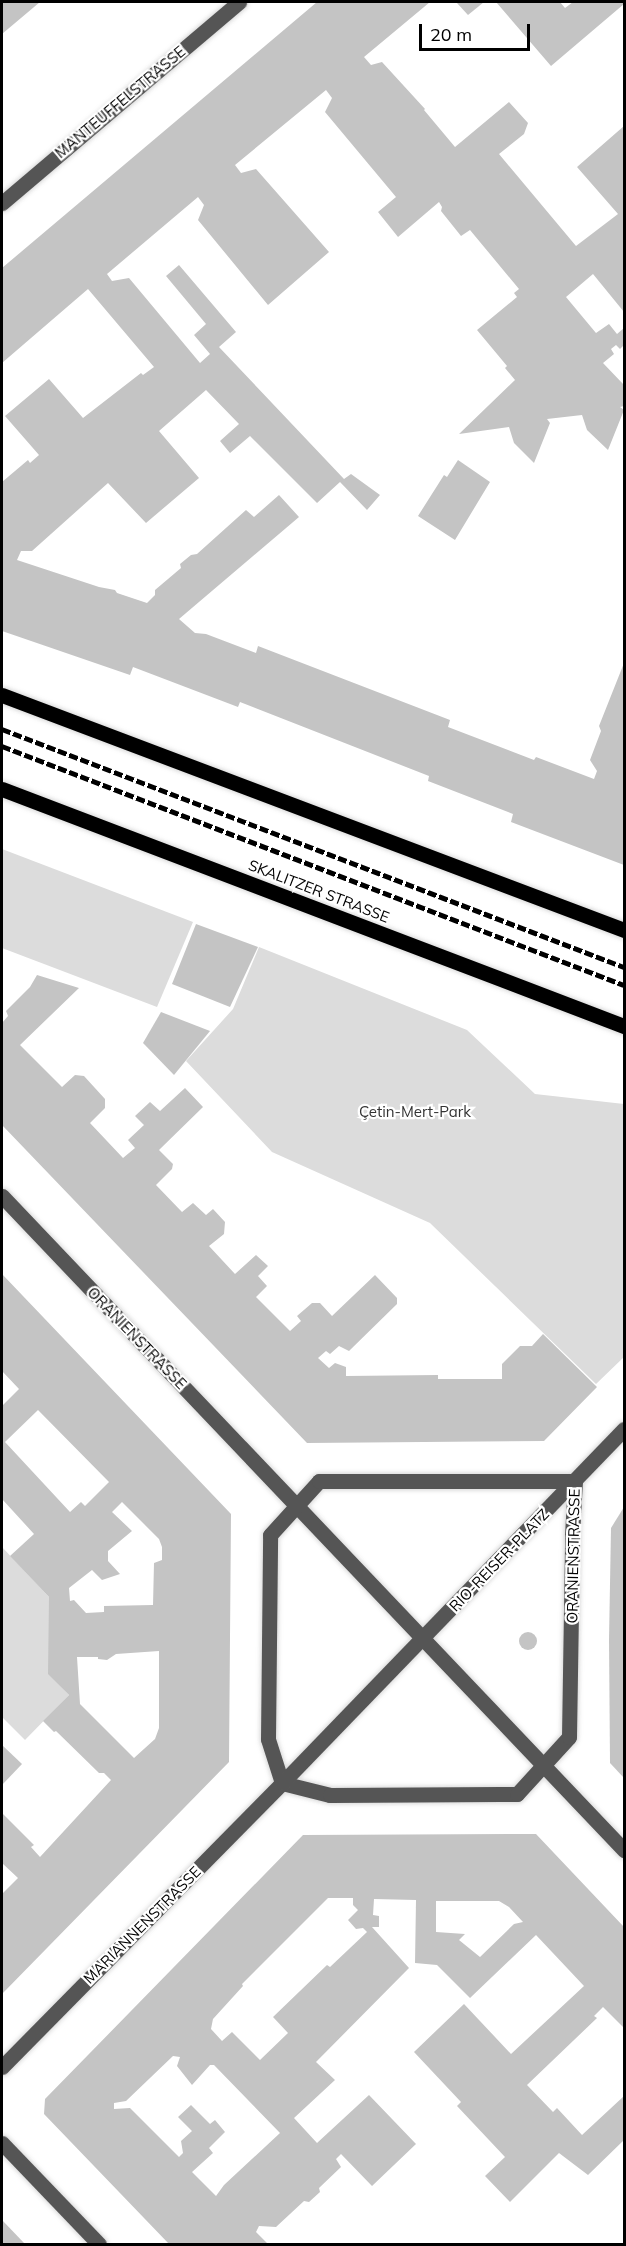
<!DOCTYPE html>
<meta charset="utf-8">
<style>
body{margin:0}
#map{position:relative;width:626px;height:2246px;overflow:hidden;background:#fff;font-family:Mulish,sans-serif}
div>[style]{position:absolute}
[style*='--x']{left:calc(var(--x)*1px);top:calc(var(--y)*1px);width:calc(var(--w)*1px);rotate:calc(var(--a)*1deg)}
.green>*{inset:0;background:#dcdcdc}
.building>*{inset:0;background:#c4c4c4}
.round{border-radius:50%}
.roads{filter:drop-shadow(0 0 2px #dbdbdb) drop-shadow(0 0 2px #dbdbdb)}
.minor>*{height:15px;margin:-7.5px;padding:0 7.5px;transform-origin:7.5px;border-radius:7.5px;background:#555}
.major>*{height:15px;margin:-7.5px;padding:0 7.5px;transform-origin:7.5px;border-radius:7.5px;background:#000}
.rail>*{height:4.5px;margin-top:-2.25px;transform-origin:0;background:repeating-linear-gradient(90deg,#000 0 9px,transparent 0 12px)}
span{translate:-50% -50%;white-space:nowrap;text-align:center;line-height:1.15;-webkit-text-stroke:4.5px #fff;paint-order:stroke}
.street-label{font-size:15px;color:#000}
.park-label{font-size:15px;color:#333}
.frame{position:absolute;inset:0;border:3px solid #000;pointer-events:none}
.scale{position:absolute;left:419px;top:24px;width:111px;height:27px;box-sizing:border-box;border:3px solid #000;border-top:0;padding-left:8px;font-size:18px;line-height:21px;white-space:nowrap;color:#000;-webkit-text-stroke:4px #fff;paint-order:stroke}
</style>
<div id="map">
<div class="green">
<i style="clip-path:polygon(2px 849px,193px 922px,157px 1007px,2px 948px)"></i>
<i style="clip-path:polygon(259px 947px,467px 1030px,535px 1094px,624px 1104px,624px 1357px,596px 1384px,430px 1223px,272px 1152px,186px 1061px,233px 1009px)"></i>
<i style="clip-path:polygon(2px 1547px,49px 1597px,49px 1674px,69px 1695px,25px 1740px,2px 1717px)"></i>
</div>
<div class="building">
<i style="clip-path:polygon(2px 2px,40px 2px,2px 34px)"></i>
<i style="clip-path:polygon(317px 2px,430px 2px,364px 57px,371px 65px,382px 62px,425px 109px,424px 110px,455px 147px,509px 102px,528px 123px,524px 134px,499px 154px,576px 246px,618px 214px,577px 167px,624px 126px,624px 312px,593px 274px,566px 297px,596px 333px,609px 324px,617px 334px,624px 328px,624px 345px,620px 349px,616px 345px,611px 349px,614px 354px,603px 363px,624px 385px,624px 406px,620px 407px,624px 410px,608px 450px,587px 430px,582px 415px,547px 419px,550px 423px,534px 463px,514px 443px,509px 427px,459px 434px,515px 380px,505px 368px,507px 366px,477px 330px,517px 297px,514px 293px,519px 289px,470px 230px,461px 236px,441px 211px,442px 207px,439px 202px,398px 237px,378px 212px,396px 197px,325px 112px,332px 98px,326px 90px,235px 165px,241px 173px,256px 169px,329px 252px,268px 305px,198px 220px,204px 205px,198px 197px,107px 274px,112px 281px,129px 278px,200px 363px,210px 354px,194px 335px,206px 324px,166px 276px,179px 265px,236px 332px,219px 347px,344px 479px,351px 474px,380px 495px,367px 510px,340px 482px,317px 503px,250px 436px,230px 453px,220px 441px,239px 424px,206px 390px,159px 431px,199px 478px,146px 523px,108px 483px,32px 551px,21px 551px,17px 560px,99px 587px,115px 590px,117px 593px,147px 603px,155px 595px,155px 590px,181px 568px,180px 564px,191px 555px,197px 554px,246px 510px,254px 517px,279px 495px,299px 517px,179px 619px,195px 633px,206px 634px,256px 653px,258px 646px,450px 720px,448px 727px,534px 760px,536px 757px,594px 779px,597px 771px,590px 760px,601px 731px,599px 726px,624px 663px,624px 865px,511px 822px,513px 814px,428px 781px,429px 776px,240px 702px,238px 707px,133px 667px,130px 675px,2px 631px,2px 482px,28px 460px,30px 463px,39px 455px,5px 416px,49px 379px,83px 418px,141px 373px,143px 375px,154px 367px,88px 289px,2px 363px,2px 268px)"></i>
<i style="clip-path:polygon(456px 2px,484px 2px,468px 15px)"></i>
<i style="clip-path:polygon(496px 2px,560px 2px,565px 8px,573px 2px,624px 2px,624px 4px,551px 66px)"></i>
<i style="clip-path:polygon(458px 460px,490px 482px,455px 540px,418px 516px,444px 475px,447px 477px)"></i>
<i style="clip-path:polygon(196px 924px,258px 947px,230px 1007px,172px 984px)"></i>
<i style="clip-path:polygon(37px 975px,79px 988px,20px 1045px,62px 1087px,75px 1075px,84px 1076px,105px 1099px,105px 1108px,90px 1123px,123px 1158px,135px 1148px,128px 1140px,144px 1125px,135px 1116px,150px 1102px,160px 1111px,185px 1088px,203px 1107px,159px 1150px,173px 1164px,172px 1169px,156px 1185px,182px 1212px,193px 1203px,206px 1215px,213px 1209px,225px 1222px,224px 1234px,209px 1246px,235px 1274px,256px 1255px,268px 1266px,258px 1276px,267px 1286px,256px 1297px,290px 1331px,301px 1321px,297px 1316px,312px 1303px,320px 1303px,332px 1316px,375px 1275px,397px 1298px,397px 1304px,349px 1351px,339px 1346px,330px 1354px,326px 1351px,318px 1358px,329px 1368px,335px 1363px,346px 1367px,346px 1376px,438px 1375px,438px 1379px,502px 1379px,502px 1364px,520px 1346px,532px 1346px,543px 1334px,597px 1387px,544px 1441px,307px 1443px,2px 1125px,2px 1023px,8px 1016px,6px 1011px,30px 987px)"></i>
<i style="clip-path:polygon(161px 1012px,210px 1031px,174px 1075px,143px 1043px)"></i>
<i style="clip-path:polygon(evenodd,2px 1274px,231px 1514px,229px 1762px,2px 1994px,2px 1894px,18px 1878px,2px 1863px,2px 1813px,34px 1845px,31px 1847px,40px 1857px,111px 1780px,104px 1773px,99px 1773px,56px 1731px,54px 1732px,43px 1721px,69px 1695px,48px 1674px,49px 1597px,10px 1556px,34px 1534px,2px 1499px,2px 1406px,19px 1389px,2px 1371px,2px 1274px,38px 1410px,109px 1482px,85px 1506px,81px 1502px,70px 1512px,5px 1442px,38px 1410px,2px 1274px,122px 1502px,159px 1539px,162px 1547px,162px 1560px,154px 1563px,153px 1605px,104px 1606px,104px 1612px,86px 1613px,74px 1600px,70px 1601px,69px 1588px,92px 1570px,102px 1580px,120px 1574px,108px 1561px,108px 1551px,132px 1531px,112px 1512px,122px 1502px,2px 1274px,159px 1651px,159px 1728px,155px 1739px,134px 1758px,80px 1704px,77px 1657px,98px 1657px,98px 1659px,107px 1660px,116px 1654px,159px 1651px)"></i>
<i style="clip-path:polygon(624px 1507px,624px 1778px,610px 1763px,609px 1640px,611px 1528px)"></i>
<i class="round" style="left:519px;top:1632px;width:18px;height:18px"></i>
<i style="clip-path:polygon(2px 1745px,22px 1764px,2px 1785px)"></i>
<i style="clip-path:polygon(evenodd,536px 1834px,624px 1927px,624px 2028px,603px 2007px,594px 2016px,597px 2018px,527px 2085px,553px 2112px,557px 2108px,582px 2135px,624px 2096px,624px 2140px,588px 2175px,559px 2153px,510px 2202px,485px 2176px,505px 2157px,457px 2106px,461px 2102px,414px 2052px,464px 2004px,511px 2054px,584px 1986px,536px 1935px,470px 1998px,437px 1965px,415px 1963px,416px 1900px,374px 1899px,373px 1915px,379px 1916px,379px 1927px,372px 1927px,409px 1968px,316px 2062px,335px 2080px,294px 2118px,317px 2143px,369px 2095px,416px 2144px,372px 2186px,341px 2154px,336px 2159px,341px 2167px,319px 2188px,320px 2192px,309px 2202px,304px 2201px,276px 2227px,259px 2226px,256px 2232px,268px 2244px,169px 2244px,44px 2114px,45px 2099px,303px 1835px,536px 1834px,328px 1898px,353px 1898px,353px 1905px,358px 1910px,348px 1920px,356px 1929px,363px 1928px,367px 1932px,330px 1967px,327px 1965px,273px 2017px,288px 2033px,260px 2060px,232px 2032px,222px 2041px,211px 2029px,213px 2019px,243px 1986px,242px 1984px,328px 1898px,536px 1834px,436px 1901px,499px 1901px,509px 1907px,523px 1922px,514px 1924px,480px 1957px,459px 1940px,465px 1934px,436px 1932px,436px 1901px,536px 1834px,173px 2056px,180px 2057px,177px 2066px,192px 2085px,210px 2065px,214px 2065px,280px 2133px,224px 2185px,216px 2196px,192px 2172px,213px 2153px,209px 2148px,225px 2132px,215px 2120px,210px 2124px,191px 2105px,178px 2117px,192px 2131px,181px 2141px,183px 2153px,179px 2157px,130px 2108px,114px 2109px,114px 2103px,126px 2101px,173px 2056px)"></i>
<i style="clip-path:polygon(2px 2220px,25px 2244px,2px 2244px)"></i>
</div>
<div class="roads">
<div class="minor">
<i style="--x:2;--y:203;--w:311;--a:-40.3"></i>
<i style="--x:2;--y:1196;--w:903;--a:46.44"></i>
<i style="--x:282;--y:1783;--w:46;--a:-107.7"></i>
<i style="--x:268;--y:1739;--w:204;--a:-89.4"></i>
<i style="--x:270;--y:1535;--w:73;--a:-47.8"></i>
<i style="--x:319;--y:1481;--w:256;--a:0"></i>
<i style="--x:282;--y:1783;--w:49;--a:14"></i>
<i style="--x:330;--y:1795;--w:187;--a:-0.3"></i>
<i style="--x:517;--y:1794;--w:77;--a:-47.6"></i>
<i style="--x:569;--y:1737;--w:201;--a:-89.1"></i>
<i style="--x:572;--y:1536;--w:55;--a:-86.9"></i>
<i style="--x:2;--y:2067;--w:399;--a:-45.4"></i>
<i style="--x:282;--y:1783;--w:492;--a:-46"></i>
<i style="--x:2;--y:2143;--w:140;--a:46.2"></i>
</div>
<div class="major">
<i style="--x:2;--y:695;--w:665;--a:20.7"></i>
<i style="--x:2;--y:789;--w:666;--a:20.86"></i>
</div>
</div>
<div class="rail">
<i style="--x:2;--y:729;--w:666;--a:20.94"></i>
<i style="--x:2;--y:746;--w:666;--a:21.02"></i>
</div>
<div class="street-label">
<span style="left:120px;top:102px;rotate:-40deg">MANTEUFFELSTRASSE</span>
<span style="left:319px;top:891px;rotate:21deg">SKALITZER STRASSE</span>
<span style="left:137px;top:1338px;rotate:46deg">ORANIENSTRASSE</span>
<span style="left:573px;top:1556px;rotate:-89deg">ORANIENSTRASSE</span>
<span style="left:499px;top:1560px;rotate:-46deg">RIO-REISER-PLATZ</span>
<span style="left:142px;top:1925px;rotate:-45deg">MARIANNENSTRASSE</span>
</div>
<div class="park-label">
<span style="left:415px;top:1112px">Çetin-Mert-Park</span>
</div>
<div class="frame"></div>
<div class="scale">20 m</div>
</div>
